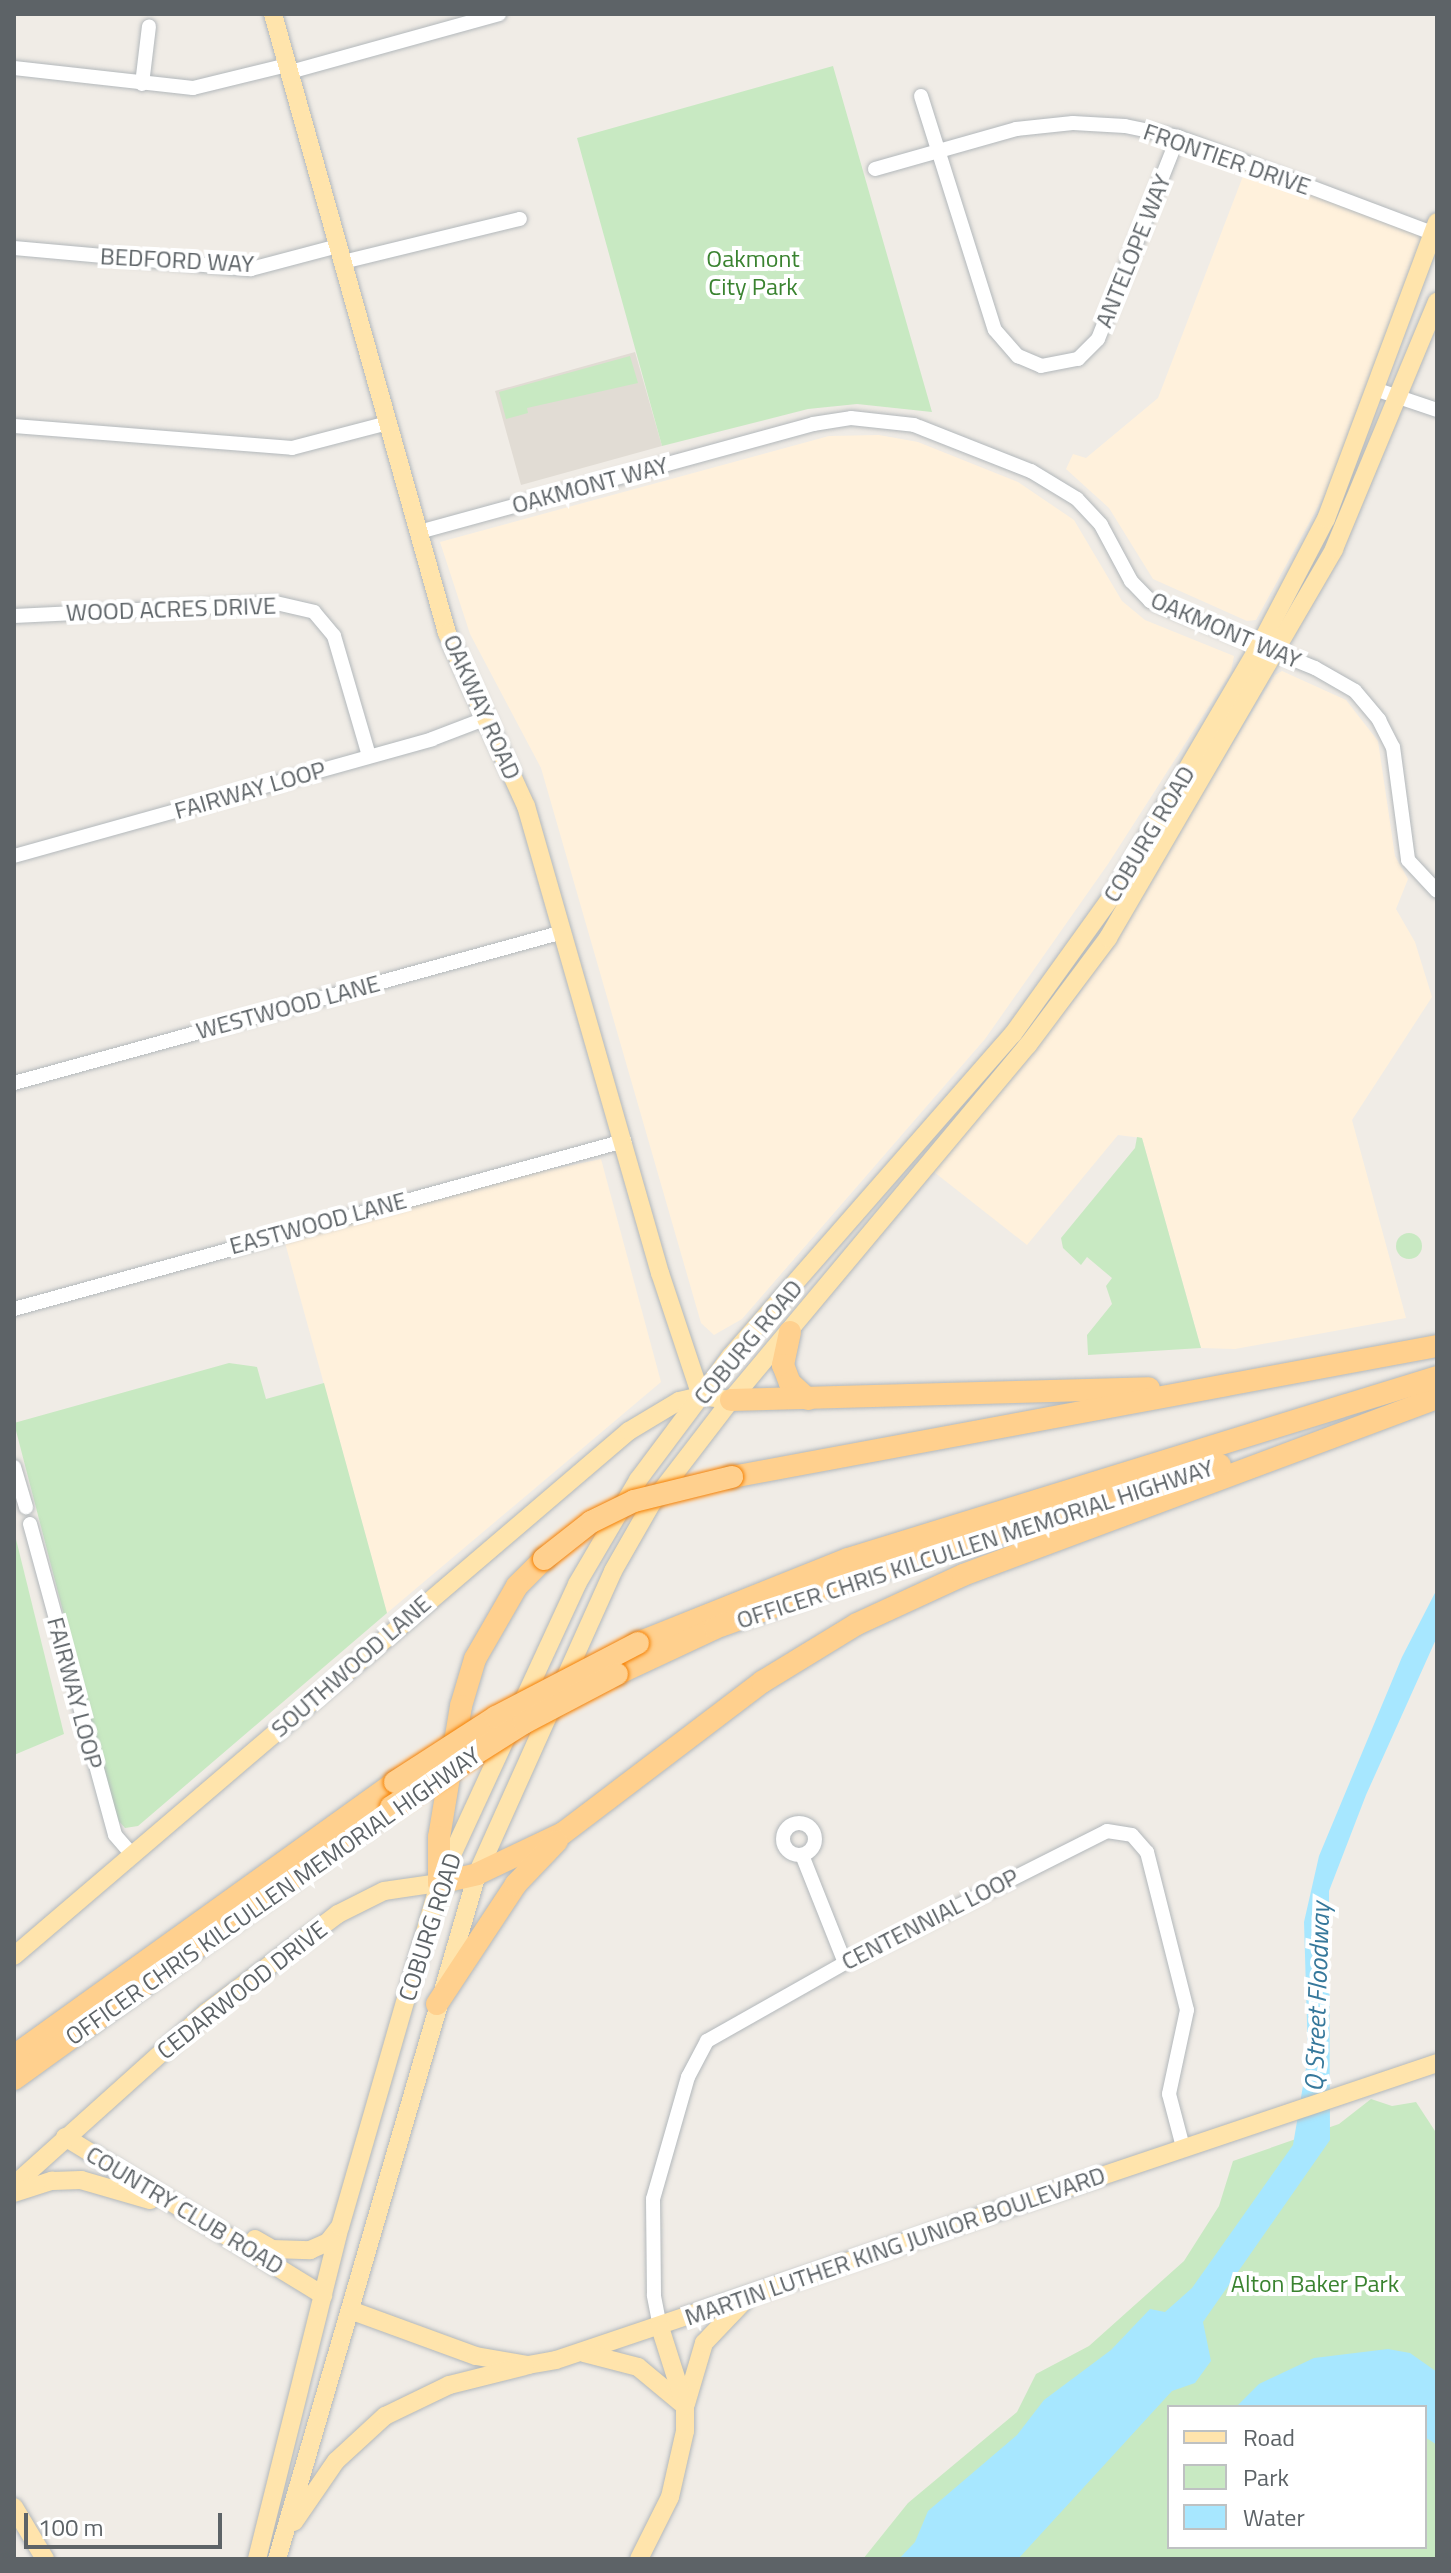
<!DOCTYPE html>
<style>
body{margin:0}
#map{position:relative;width:1451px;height:2573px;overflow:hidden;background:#f0ece6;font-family:"Titillium Web",sans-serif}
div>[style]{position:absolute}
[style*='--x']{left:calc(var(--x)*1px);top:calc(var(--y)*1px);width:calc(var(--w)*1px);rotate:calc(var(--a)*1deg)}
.commercial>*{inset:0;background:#fff1dc}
.education>*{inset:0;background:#e1dcd4}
.green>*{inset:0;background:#c8e9c2}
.round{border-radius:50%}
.water>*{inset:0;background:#a7e7ff}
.roads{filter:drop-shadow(0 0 2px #b3b8bb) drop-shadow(0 0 2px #b3b8bb)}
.minor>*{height:14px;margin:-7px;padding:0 7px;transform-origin:7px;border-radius:7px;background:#fff}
.minor>.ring{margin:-7px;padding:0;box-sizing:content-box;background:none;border:14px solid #fff;border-radius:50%}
.major>*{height:18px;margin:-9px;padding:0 9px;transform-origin:9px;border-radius:9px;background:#ffe4ac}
.highway>*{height:22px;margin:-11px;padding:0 11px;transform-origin:11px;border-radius:11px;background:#ffd08e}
.bridges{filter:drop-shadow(0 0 2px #f68000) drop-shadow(0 0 2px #f68000)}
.highway-bridge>*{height:22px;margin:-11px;padding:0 11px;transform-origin:11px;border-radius:11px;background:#ffd08e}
span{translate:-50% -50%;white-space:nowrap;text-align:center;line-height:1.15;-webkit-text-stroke:8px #fff;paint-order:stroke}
.street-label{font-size:24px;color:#5d6367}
.park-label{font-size:24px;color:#3a8330}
.water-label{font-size:26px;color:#36789b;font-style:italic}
.frame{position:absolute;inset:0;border:16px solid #5d6367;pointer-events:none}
.legend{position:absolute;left:1167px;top:2405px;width:260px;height:144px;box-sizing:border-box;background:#fff;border:2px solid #bec1c2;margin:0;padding:10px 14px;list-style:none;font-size:24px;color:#5d6367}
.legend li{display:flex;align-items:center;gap:16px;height:40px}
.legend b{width:40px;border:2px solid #bec1c2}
.scale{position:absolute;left:24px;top:2513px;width:198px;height:36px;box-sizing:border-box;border:4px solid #5d6367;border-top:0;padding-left:10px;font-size:24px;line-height:28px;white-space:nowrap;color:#5d6367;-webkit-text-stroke:6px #fff;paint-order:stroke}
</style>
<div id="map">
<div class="commercial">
<i style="clip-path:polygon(1248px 163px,1433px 233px,1359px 432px,1256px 620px,1247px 621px,1153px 579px,1109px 508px,1066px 469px,1073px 454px,1086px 458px,1158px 398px)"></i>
<i style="clip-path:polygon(879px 435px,918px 442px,1018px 482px,1074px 520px,1122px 601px,1145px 620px,1234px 656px,1231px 672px,1108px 864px,985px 1039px,742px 1319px,714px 1335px,701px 1323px,541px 768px,470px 634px,440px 542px,829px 436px)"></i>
<i style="clip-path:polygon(1282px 671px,1346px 700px,1378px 741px,1395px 856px,1408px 879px,1396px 909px,1415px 942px,1432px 997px,1352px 1120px,1406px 1318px,1235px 1349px,1201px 1348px,1142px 1138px,1118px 1135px,1027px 1245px,934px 1172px,1080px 993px,1275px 675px)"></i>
<i style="clip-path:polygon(601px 1159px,661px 1382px,387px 1613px,284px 1239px,499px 1180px)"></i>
</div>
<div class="education">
<i style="clip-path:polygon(635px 352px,662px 446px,521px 485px,495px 391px)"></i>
</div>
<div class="green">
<i style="clip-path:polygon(833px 66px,932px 412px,857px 404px,808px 409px,662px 446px,577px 138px)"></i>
<i style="clip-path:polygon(630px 356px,638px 383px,527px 408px,528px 413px,506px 419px,499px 392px)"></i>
<i style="clip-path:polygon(1137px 1137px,1142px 1138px,1201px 1348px,1088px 1355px,1087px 1335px,1112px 1304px,1106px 1286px,1112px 1278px,1087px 1257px,1081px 1265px,1063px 1248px,1061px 1238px,1135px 1148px)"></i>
<i class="round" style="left:1396px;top:1233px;width:26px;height:26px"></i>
<i style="clip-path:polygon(229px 1363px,257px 1367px,266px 1399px,324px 1383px,387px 1613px,138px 1826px,125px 1828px,117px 1819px,14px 1423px)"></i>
<i style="clip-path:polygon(14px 1531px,64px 1734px,14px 1755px)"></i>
<i style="clip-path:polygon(evenodd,1371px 2099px,1392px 2106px,1416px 2102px,1437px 2134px,1437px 2559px,863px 2559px,908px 2503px,1017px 2412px,1036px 2374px,1089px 2346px,1184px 2261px,1219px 2206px,1233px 2161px,1339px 2124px,1371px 2099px,1169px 2407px,1425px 2407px,1425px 2547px,1169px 2547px,1169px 2407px)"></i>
</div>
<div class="water">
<i style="clip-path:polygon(1437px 1589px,1437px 1637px,1366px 1795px,1329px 1891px,1330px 2140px,1203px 2322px,1211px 2361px,1195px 2383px,1172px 2391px,1018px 2559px,899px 2559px,915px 2542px,928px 2511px,1017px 2435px,1044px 2400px,1111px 2350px,1150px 2309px,1165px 2312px,1192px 2288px,1293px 2145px,1308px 2056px,1304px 1922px,1319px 1856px,1402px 1657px)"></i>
<i style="clip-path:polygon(1388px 2349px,1410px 2353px,1437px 2372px,1437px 2445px,1425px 2437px,1425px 2407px,1236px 2407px,1259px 2384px,1314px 2358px)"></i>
</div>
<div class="roads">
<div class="minor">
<i style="--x:14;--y:68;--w:180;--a:6.4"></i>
<i style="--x:193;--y:88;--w:97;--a:-13.7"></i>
<i style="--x:290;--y:72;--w:217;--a:-15.5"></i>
<i style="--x:142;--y:84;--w:58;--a:-83.1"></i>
<i style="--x:921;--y:96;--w:245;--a:72.5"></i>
<i style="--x:995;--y:330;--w:35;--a:49"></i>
<i style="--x:1018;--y:356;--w:25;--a:23"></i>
<i style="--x:1041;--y:366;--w:38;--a:-11"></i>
<i style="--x:1078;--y:359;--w:28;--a:-45"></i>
<i style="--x:1098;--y:339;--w:217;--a:-68.4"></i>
<i style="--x:875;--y:169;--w:147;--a:-15.8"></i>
<i style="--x:1016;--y:129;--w:57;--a:-6"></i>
<i style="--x:1073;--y:123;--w:52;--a:3.3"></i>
<i style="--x:1125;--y:126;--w:54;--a:11.7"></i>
<i style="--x:1178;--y:137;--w:277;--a:20.7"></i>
<i style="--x:14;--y:248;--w:238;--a:5.1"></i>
<i style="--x:251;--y:269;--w:90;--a:-14.8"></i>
<i style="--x:343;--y:262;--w:182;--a:-13.7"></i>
<i style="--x:1378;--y:390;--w:62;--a:18.7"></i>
<i style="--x:14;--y:426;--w:279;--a:4.5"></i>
<i style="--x:292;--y:448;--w:99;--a:-14.6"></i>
<i style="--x:419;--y:532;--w:409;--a:-15.3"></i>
<i style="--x:813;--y:424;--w:38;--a:-9"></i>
<i style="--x:851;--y:418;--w:63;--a:6.3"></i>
<i style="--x:914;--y:425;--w:126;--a:21.5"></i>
<i style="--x:1031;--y:471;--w:54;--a:31.3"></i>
<i style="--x:1077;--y:499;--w:35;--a:47"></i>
<i style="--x:1101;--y:525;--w:64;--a:61.8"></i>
<i style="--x:1131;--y:581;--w:28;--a:46"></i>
<i style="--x:1150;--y:601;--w:178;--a:22.1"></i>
<i style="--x:1315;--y:668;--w:46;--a:29.9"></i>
<i style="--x:1355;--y:691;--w:38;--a:50"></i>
<i style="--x:1379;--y:720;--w:30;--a:63"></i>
<i style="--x:1393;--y:747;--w:114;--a:82.4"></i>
<i style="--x:1408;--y:860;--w:42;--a:46.9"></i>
<i style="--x:14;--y:616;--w:262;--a:-2.8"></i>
<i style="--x:276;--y:603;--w:39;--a:13"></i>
<i style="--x:314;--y:612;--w:31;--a:50"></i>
<i style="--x:334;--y:636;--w:125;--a:73.7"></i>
<i style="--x:14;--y:856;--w:434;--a:-15.6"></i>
<i style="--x:432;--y:739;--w:56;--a:-21"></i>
<i style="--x:14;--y:1083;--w:569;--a:-15.38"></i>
<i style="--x:14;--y:1309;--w:633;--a:-15.4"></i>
<i style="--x:14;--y:1467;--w:42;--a:73.3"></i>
<i style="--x:30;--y:1524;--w:322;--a:74.7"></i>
<i style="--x:115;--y:1835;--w:28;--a:49"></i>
<i class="ring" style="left:783px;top:1823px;width:18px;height:18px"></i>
<i style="--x:802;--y:1855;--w:116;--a:68.3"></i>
<i style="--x:660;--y:2327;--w:33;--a:-101"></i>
<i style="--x:654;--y:2295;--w:96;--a:-90.6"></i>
<i style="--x:653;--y:2199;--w:127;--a:-74"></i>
<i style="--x:688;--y:2077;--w:41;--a:-62.2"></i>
<i style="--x:707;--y:2041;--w:159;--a:-29.5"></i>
<i style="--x:845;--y:1963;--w:293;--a:-26.7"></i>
<i style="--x:1107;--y:1831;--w:25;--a:9"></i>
<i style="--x:1132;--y:1835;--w:23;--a:49"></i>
<i style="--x:1147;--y:1852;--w:163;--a:75.8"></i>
<i style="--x:1187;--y:2010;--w:86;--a:102.1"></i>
<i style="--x:1169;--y:2094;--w:55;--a:75.2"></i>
</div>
<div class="major">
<i style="--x:273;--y:14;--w:643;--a:74.3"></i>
<i style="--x:447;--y:633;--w:190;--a:65.5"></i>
<i style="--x:526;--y:806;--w:486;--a:74"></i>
<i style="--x:660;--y:1273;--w:130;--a:71.6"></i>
<i style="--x:14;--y:1956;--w:809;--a:-40.49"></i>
<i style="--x:629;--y:1431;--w:58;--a:-31"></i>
<i style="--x:679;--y:1401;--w:23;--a:-13"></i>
<i style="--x:701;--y:1396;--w:30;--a:8"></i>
<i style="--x:65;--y:2137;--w:303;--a:31.5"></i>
<i style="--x:14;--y:2185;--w:259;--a:-41.9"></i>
<i style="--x:207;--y:2012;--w:164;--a:-36.8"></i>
<i style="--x:338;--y:1914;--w:51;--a:-26.6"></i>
<i style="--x:384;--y:1891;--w:56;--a:-8.3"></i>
<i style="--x:14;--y:2193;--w:40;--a:-18"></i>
<i style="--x:52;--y:2181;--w:29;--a:-2"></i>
<i style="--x:81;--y:2180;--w:72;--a:16.2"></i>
<i style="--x:255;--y:2239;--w:20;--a:30"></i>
<i style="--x:272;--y:2249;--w:38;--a:2"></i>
<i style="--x:310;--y:2250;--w:20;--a:-24"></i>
<i style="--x:328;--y:2242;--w:16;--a:-52"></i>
<i style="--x:350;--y:2310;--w:134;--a:20.1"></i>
<i style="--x:476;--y:2356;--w:53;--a:9.8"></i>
<i style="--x:528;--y:2365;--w:28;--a:-10"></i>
<i style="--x:556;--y:2360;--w:930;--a:-18.63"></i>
<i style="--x:584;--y:2353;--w:56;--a:14.5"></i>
<i style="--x:638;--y:2367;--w:61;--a:39.7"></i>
<i style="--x:686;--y:2404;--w:64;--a:-73.6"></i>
<i style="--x:704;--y:2343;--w:58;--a:-46.4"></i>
<i style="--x:14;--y:2507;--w:61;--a:59.2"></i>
<i style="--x:294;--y:2522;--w:74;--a:-55.5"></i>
<i style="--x:336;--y:2461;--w:67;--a:-42.6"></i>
<i style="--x:385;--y:2416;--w:71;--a:-25.8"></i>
<i style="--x:449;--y:2385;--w:78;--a:-14"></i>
<i style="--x:257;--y:2559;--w:342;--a:-76"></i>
<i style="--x:340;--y:2227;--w:358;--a:-73.9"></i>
<i style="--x:439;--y:1883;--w:329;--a:-65.2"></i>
<i style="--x:577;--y:1584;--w:121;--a:-59.6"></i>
<i style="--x:638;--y:1480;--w:154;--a:-53.2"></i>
<i style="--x:730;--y:1357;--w:429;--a:-48.8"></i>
<i style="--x:1013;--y:1034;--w:175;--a:-54.3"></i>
<i style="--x:1115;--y:892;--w:286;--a:-59.6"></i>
<i style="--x:1260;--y:645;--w:142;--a:-62.4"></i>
<i style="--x:1326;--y:519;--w:317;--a:-69.5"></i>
<i style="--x:277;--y:2559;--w:714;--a:-73.72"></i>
<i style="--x:477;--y:1874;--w:332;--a:-65.8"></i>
<i style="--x:613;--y:1571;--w:78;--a:-60.2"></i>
<i style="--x:652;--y:1503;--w:130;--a:-52.5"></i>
<i style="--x:731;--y:1400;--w:463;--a:-50.1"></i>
<i style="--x:1028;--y:1045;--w:134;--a:-53.2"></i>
<i style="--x:1108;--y:938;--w:450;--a:-59.8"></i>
<i style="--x:1334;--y:549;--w:268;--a:-67.4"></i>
<i style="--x:639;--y:2559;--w:69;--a:-63.4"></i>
<i style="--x:670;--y:2497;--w:68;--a:-77.2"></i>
<i style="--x:685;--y:2431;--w:25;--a:-90"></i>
<i style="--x:685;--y:2406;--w:83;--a:-107.6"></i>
</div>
<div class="highway">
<i style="--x:790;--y:1332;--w:34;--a:102"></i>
<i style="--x:783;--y:1365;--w:19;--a:69"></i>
<i style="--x:790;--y:1383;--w:24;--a:42"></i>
<i style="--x:731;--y:1400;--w:418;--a:-1.6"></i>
<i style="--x:732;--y:1477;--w:717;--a:-10.53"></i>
<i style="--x:544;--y:1559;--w:38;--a:135"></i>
<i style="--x:517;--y:1586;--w:84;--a:119.9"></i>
<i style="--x:475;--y:1659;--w:49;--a:106.6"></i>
<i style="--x:461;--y:1706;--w:133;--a:99.5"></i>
<i style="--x:439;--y:1837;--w:46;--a:90"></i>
<i style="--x:439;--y:1883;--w:39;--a:-13"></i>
<i style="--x:477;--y:1874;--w:95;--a:-25.5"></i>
<i style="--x:563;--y:1833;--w:250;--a:-37.2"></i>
<i style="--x:762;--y:1682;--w:111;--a:-31.4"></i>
<i style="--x:857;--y:1624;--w:117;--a:-24.8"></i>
<i style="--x:963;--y:1575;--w:506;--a:-20.48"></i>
<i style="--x:638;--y:1643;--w:226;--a:-21.8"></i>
<i style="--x:848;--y:1559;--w:616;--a:-17.17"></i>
<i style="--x:617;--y:1674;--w:108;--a:-25.1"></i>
<i style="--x:715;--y:1628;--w:145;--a:-19.8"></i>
<i style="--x:851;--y:1579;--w:386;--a:-17.2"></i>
<i style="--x:437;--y:2004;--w:144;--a:-56.6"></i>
<i style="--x:516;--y:1884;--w:59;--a:-46.4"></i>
<i style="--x:14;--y:2056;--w:469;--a:-35.7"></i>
<i style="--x:14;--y:2079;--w:465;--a:-35.8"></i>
</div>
</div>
<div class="bridges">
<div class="highway-bridge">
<i style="--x:544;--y:1559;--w:60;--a:-38.2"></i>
<i style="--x:591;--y:1522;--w:48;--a:-26"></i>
<i style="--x:634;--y:1501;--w:101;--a:-13.8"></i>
<i style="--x:395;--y:1782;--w:120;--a:-32.8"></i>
<i style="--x:496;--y:1717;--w:160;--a:-27.5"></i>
<i style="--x:391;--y:1807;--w:157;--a:-32.3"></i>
<i style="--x:524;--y:1723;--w:105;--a:-27.8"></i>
</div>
</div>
<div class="street-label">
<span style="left:1227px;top:159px;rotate:19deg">FRONTIER DRIVE</span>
<span style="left:1133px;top:251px;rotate:-68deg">ANTELOPE WAY</span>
<span style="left:177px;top:260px;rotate:3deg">BEDFORD WAY</span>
<span style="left:590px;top:485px;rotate:-15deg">OAKMONT WAY</span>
<span style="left:171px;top:609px;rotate:-2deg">WOOD ACRES DRIVE</span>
<span style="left:1226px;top:630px;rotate:23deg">OAKMONT WAY</span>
<span style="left:482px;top:707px;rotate:66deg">OAKWAY ROAD</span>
<span style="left:250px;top:790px;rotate:-16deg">FAIRWAY LOOP</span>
<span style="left:1149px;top:834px;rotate:-59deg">COBURG ROAD</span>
<span style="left:288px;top:1007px;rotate:-15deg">WESTWOOD LANE</span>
<span style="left:318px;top:1223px;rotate:-15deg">EASTWOOD LANE</span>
<span style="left:748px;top:1342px;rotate:-50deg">COBURG ROAD</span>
<span style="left:975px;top:1544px;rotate:-18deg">OFFICER CHRIS KILCULLEN MEMORIAL HIGHWAY</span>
<span style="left:351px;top:1666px;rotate:-41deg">SOUTHWOOD LANE</span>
<span style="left:75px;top:1693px;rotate:75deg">FAIRWAY LOOP</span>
<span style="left:273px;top:1896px;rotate:-35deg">OFFICER CHRIS KILCULLEN MEMORIAL HIGHWAY</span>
<span style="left:930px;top:1919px;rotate:-27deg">CENTENNIAL LOOP</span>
<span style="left:430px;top:1927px;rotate:-72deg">COBURG ROAD</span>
<span style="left:242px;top:1990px;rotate:-38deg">CEDARWOOD DRIVE</span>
<span style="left:185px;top:2210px;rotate:31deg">COUNTRY CLUB ROAD</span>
<span style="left:895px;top:2246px;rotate:-19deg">MARTIN LUTHER KING JUNIOR BOULEVARD</span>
</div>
<div class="park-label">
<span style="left:753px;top:273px">Oakmont<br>City Park</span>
<span style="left:1315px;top:2284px">Alton Baker Park</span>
</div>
<div class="water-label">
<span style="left:1317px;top:1997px;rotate:-88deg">Q Street Floodway</span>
</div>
<div class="frame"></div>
<ul class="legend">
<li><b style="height:10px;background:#ffe4ac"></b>Road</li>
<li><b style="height:22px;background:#c8e9c2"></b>Park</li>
<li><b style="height:22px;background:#a7e7ff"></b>Water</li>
</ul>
<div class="scale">100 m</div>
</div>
